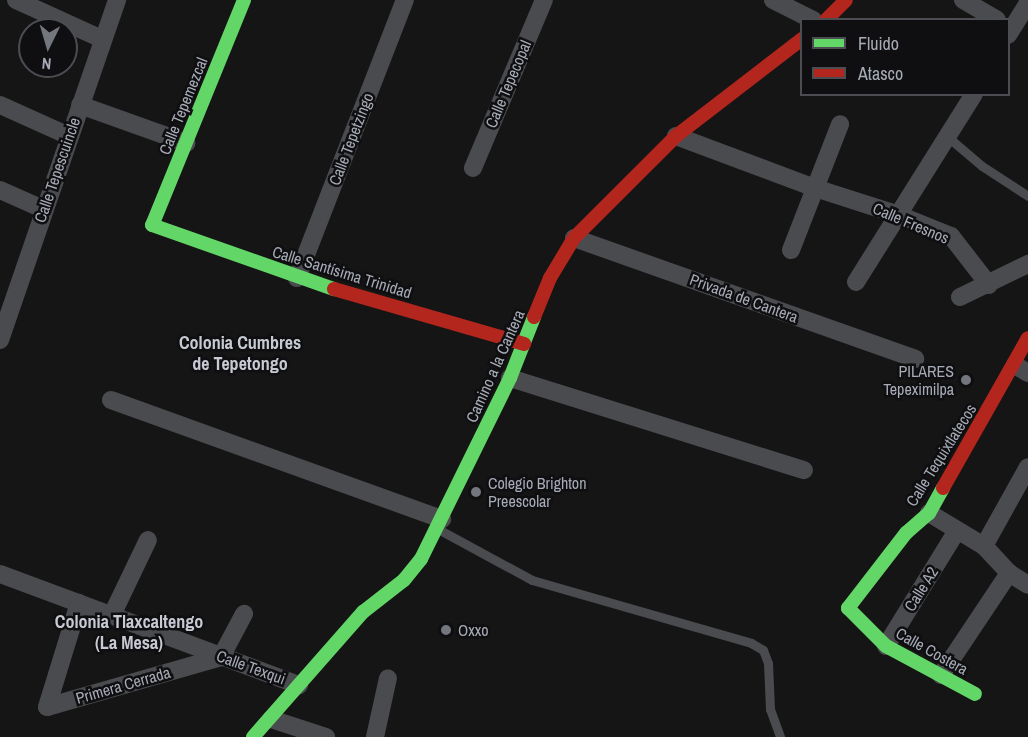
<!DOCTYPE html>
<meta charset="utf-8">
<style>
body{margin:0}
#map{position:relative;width:1028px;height:737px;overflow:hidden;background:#151515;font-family:"Archivo Narrow",sans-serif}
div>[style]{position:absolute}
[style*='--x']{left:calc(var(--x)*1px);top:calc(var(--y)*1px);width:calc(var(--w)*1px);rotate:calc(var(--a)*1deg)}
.lane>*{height:9px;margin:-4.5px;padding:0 4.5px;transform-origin:4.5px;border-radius:4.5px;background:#4a4b4e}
.street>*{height:18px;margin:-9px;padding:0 9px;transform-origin:9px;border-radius:9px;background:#4a4b4e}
.fast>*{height:14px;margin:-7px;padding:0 7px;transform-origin:7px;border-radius:7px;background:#63d668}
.jam>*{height:14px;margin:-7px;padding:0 7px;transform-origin:7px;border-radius:7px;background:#b3261e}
.dots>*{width:16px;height:16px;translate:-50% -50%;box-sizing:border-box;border:3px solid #0f0f11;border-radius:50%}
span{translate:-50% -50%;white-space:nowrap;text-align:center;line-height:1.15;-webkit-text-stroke:5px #0f0f11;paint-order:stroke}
.street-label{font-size:16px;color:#a7abb6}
.poi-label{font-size:16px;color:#a7abb6}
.right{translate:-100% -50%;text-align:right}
.left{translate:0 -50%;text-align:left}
.neighbourhood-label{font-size:18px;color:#c7cad2;font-weight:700}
.legend{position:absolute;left:800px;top:18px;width:210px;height:78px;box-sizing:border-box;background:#0f0f11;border:2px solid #4c4d53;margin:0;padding:8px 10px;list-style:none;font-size:18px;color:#a7abb6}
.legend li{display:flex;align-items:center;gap:12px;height:30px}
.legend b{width:30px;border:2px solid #4c4d53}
.north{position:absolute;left:18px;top:18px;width:60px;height:60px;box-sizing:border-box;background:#0f0f11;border:2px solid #4c4d53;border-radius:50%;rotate:185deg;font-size:16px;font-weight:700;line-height:24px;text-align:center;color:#a7abb6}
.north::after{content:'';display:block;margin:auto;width:21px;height:27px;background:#74767e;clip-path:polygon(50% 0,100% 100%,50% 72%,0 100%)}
</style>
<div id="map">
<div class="lane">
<i style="--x:949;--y:138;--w:43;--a:40.3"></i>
<i style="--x:982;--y:166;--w:55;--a:33.1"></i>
<i style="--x:438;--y:529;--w:107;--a:28.5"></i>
<i style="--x:532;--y:580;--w:228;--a:16"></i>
<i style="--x:751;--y:643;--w:14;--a:30"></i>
<i style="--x:763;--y:650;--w:14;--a:69"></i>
<i style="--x:768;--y:663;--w:46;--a:87.5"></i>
<i style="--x:770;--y:709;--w:30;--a:70"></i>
</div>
<div class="street">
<i style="--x:16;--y:0;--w:94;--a:24.4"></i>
<i style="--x:773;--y:0;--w:45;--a:26.6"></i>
<i style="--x:963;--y:0;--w:39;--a:30"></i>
<i style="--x:1008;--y:35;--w:38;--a:-58"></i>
<i style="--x:0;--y:105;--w:76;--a:24.2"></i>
<i style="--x:80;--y:105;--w:113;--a:19.7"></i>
<i style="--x:676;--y:136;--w:148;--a:20.5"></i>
<i style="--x:815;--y:188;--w:88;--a:17.8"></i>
<i style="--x:899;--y:215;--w:56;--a:22"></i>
<i style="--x:951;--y:236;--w:62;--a:52.2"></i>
<i style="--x:473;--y:168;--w:182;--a:-67.1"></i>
<i style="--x:0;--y:190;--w:47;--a:23.8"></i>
<i style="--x:574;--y:238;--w:362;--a:19.5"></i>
<i style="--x:791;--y:250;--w:135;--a:-68.7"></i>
<i style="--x:297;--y:278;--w:298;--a:-68.8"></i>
<i style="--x:856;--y:282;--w:222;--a:-57.9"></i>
<i style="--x:960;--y:297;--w:76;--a:-25.9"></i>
<i style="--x:0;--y:340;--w:360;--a:-71"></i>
<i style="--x:1015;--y:365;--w:15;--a:32"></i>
<i style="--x:510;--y:378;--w:308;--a:17.4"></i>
<i style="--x:111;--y:400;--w:352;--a:19.8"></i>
<i style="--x:929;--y:513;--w:64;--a:31"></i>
<i style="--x:984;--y:546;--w:37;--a:47"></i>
<i style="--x:1009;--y:573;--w:22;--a:32"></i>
<i style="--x:984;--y:546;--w:90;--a:-60.9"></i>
<i style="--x:0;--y:574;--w:319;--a:20.4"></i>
<i style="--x:112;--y:615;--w:83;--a:-64.4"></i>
<i style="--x:886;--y:646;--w:134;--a:-58.4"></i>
<i style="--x:941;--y:675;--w:123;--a:-56.3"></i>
<i style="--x:47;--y:707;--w:181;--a:-16"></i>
<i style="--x:221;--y:657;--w:49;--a:-61.9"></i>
<i style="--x:47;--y:707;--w:109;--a:-72.9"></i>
<i style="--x:271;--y:719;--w:58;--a:18.1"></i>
<i style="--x:375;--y:737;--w:60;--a:-77.6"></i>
</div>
<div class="fast">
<i style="--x:244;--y:0;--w:243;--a:112.2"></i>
<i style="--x:152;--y:225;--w:193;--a:19.4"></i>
<i style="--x:943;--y:488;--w:29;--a:119"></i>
<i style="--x:929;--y:513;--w:30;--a:139"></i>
<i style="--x:906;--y:533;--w:95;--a:127.7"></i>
<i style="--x:848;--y:608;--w:54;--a:45"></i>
<i style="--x:886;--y:646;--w:101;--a:28.3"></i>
<i style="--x:253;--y:737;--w:167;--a:-48.7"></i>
<i style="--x:363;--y:612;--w:52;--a:-38"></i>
<i style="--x:404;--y:580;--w:27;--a:-51"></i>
<i style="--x:421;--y:559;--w:202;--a:-63.8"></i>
<i style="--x:510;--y:378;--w:66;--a:-68.5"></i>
</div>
<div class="jam">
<i style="--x:826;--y:20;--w:28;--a:-45"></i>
<i style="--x:334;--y:289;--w:198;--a:16.1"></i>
<i style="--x:534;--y:317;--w:42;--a:-67.7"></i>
<i style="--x:550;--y:278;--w:47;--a:-59"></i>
<i style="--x:574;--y:238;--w:144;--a:-45"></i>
<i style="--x:676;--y:136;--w:159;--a:-37.6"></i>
<i style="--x:943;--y:488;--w:172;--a:-60.5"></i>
</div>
<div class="dots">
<i style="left:966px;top:380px;background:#74767e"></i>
<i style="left:476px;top:492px;background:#74767e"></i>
<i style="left:446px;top:630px;background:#74767e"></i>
</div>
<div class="street-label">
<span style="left:508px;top:84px;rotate:-67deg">Calle Tepecopal</span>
<span style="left:183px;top:106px;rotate:-68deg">Calle Tepemezcal</span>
<span style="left:351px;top:139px;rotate:-69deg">Calle Tepetzingo</span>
<span style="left:57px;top:170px;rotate:-71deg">Calle Tepescuincle</span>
<span style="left:911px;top:223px;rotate:23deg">Calle Fresnos</span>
<span style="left:342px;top:272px;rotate:17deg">Calle Santísima Trinidad</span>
<span style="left:744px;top:298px;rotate:20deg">Privada de Cantera</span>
<span style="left:495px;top:366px;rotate:-66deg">Camino a la Cantera</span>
<span style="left:941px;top:455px;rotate:-58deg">Calle Tequixtlatecos</span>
<span style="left:921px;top:589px;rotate:-58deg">Calle A2</span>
<span style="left:932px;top:651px;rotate:29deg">Calle Costera</span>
<span style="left:251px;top:667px;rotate:20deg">Calle Texqui</span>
<span style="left:123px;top:685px;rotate:-16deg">Primera Cerrada</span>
</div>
<div class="poi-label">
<span class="right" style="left:954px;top:380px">PILARES<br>Tepeximilpa</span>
<span class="left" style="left:488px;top:492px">Colegio Brighton<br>Preescolar</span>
<span class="left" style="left:458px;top:630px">Oxxo</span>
</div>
<div class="neighbourhood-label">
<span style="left:240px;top:354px">Colonia Cumbres<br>de Tepetongo</span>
<span style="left:129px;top:633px">Colonia Tlaxcaltengo<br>(La Mesa)</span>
</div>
<ul class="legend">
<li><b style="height:8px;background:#63d668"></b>Fluido</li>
<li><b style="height:8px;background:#b3261e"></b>Atasco</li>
</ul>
<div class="north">N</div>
</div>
